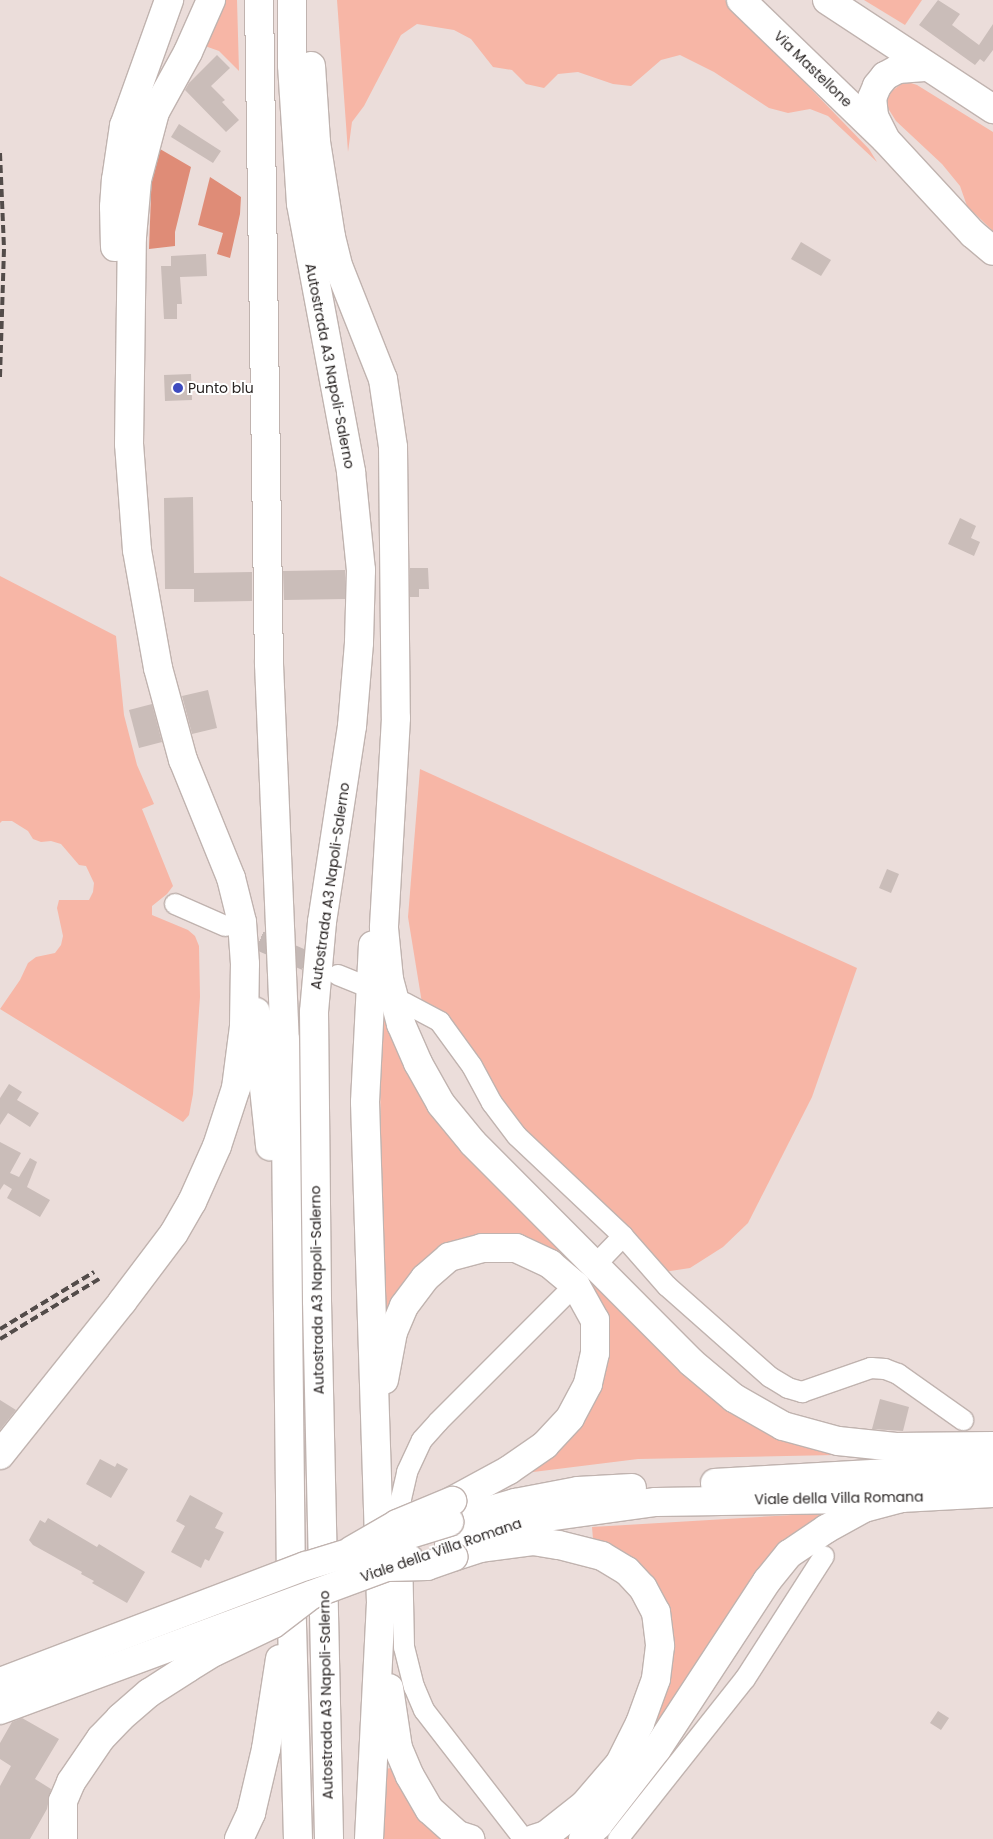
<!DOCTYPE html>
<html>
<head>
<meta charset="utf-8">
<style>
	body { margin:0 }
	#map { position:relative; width:993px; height:1839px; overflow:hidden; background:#ebddda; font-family:Poppins,sans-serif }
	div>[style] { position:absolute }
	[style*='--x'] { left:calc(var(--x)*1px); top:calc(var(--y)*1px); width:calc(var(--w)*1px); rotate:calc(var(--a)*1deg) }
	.green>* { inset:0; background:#f7b6a6 }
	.forest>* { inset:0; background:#df8c77 }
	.building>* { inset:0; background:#cabdb9 }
	.street-tunnel>* { height:20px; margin-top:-10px; transform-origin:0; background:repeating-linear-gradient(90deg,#c4b8b5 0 20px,transparent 0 30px) }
	.roads { filter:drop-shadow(1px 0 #c0b3af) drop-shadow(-1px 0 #c0b3af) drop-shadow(0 1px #c0b3af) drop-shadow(0 -1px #c0b3af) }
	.street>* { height:20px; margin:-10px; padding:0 10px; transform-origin:10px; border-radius:10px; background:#fff }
	.secondary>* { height:28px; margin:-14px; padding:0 14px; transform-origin:14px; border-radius:14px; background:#fff }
	.highway>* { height:28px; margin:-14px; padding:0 14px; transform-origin:14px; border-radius:14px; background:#fff }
	.rail>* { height:4px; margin-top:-2px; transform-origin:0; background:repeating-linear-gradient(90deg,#534c4a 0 8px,transparent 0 12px) }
	.bridges { filter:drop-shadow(1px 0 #c0b3af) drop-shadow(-1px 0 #c0b3af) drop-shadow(0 1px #c0b3af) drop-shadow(0 -1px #c0b3af) }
	.secondary-bridge>* { height:28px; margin:-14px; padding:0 14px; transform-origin:14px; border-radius:14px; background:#fff }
	.highway-bridge>* { height:28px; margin:-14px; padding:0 14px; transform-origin:14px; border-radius:14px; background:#fff }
	.dots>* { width:14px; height:14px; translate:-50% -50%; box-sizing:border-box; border:2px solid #fff; border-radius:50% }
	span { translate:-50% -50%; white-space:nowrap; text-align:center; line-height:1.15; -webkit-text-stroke:4px #fff; paint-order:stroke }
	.street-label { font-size:14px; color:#292423 }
	.poi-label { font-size:14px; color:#292423 }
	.left { translate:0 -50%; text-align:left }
</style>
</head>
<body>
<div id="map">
	<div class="green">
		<div style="clip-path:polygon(225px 0,237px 0,239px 71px,219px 51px,205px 46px)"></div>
		<div style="clip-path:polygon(337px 0,725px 0,869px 149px,877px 162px,828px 116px,810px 109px,788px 113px,769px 108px,714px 72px,680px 55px,661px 60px,631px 86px,613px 84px,578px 72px,558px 74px,544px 88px,526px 84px,512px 70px,493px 67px,471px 39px,454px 30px,417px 24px,401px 35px,364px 106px,352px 122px,348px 152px)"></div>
		<div style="clip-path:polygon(864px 0,922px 0,905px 25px)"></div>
		<div style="clip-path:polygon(905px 81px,917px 85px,993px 132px,993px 231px,967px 206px,960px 186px,942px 164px,896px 121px,886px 105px,888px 94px)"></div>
		<div style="clip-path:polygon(0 576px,116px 636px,124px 715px,137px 765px,154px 804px,142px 809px,173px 886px,167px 894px,152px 906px,152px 915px,188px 930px,195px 936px,199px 946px,200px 997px,193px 1094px,189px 1115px,183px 1122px,0 1009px,20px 980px,28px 963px,36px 957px,55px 953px,61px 945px,63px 936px,57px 908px,59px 900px,89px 900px,93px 892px,94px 883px,86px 866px,79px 865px,61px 844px,51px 841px,41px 842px,33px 839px,28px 831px,12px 821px,2px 821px,0 823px)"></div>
		<div style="clip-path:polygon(420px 769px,857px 968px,812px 1097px,748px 1223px,723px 1247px,690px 1268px,664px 1272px,515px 1127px,422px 1003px,408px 917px)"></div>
		<div style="clip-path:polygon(387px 1004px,410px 1063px,691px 1371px,837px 1449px,835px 1455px,638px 1459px,517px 1474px,591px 1400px,587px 1286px,573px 1265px,550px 1249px,494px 1237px,386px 1321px,383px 1274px,379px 1010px)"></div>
		<div style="clip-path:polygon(827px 1513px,573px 1839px,551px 1839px,660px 1691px,636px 1562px,616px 1547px,593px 1539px,592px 1527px)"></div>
		<div style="clip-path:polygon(397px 1767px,452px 1839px,379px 1839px,385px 1769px)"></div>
	</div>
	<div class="forest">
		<div style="clip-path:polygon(160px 149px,191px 167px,175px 232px,175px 246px,149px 249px,152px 168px)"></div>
		<div style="clip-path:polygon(210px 177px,241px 197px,240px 214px,230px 258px,217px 254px,223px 233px,198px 225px)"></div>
	</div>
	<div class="building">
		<div style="clip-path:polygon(938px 0,960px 14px,952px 25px,979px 45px,993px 24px,993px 50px,984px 62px,980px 59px,975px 65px,919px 25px)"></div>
		<div style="clip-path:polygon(217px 55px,230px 68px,211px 86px,225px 100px,222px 102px,239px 120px,226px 132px,185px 90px,189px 83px)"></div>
		<div style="clip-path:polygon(179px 124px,221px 151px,213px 163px,171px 137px)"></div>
		<div style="clip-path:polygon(801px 242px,831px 260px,821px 276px,791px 259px)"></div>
		<div style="clip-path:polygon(206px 254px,207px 276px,180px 277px,182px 304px,177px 304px,177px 319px,164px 319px,161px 266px,171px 266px,171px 256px)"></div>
		<div style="clip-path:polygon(191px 374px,192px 400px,165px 401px,164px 375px)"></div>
		<div style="clip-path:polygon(193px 497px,194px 573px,252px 572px,252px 601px,194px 602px,194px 589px,165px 589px,164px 498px)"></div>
		<div style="clip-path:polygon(960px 518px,976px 526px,971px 538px,980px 542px,974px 556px,948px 544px)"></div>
		<div style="clip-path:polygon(410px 568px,428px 568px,429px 589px,419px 589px,419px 597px,410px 597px)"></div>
		<div style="clip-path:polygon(345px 570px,345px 599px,284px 600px,283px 571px)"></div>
		<div style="clip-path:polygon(208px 690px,217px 728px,192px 734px,182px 696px)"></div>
		<div style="clip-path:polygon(152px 704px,162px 742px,139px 748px,129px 710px)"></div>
		<div style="clip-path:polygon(887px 869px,899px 874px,891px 893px,879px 888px)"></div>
		<div style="clip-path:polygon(9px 1084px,22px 1092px,17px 1100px,39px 1113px,30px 1127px,8px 1113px,0 1125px,0 1098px)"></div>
		<div style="clip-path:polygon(0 1142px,21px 1153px,10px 1173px,19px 1177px,30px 1158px,37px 1162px,27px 1187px,50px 1200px,40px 1217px,7px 1198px,12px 1189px,4px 1184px,0 1190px)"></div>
		<div style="clip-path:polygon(880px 1399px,909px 1407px,903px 1431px,872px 1429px)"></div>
		<div style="clip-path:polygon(0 1400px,16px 1410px,0 1430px)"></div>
		<div style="clip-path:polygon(100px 1459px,115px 1467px,117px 1463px,128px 1469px,111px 1498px,86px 1484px)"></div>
		<div style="clip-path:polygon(190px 1495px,223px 1513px,215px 1528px,224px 1532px,209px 1561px,205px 1559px,201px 1568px,171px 1552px,185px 1526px,176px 1521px)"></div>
		<div style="clip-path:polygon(48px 1518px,97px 1547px,99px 1544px,145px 1572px,127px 1603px,92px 1583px,94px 1581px,81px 1574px,82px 1572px,33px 1545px,29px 1540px,40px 1520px,45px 1523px)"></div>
		<div style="clip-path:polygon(938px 1711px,949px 1718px,941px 1730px,930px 1723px)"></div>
		<div style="clip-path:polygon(22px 1718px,59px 1739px,35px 1779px,51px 1789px,47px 1809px,30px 1839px,0 1839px,0 1786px,11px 1766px,0 1759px,0 1743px,12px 1722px)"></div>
	</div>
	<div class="street-tunnel">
		<div style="--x:232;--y:929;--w:107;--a:23.2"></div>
	</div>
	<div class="roads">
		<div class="street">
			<div style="--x:175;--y:904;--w:55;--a:23.7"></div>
			<div style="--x:338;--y:975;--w:24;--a:22"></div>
			<div style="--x:405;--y:1003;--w:40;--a:28"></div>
			<div style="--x:440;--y:1022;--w:54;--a:54"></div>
			<div style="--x:472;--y:1066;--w:42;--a:61.6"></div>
			<div style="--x:492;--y:1103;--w:41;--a:52.9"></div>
			<div style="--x:517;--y:1136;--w:146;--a:43.3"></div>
			<div style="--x:623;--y:1236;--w:67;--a:48.7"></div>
			<div style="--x:667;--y:1286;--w:137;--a:41.5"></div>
			<div style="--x:770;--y:1377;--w:21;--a:31"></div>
			<div style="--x:788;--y:1388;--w:15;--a:16"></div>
			<div style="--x:802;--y:1392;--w:73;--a:-19.2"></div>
			<div style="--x:871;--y:1368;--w:14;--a:4"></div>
			<div style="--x:885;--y:1369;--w:14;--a:21"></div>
			<div style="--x:898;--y:1374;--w:80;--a:35.3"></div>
			<div style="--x:603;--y:1257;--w:29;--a:-46"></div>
			<div style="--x:519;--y:1833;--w:155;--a:-127.7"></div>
			<div style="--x:424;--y:1710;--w:25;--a:-113"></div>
			<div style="--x:414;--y:1687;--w:41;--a:-104"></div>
			<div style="--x:404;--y:1647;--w:148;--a:-91.2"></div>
			<div style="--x:401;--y:1499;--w:28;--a:-77"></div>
			<div style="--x:407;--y:1472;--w:35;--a:-65"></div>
			<div style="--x:422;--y:1440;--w:24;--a:-48"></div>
			<div style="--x:438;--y:1422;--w:184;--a:-45"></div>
			<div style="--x:618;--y:1839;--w:204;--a:-51.6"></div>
			<div style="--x:745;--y:1679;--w:146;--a:-57.3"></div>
		</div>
		<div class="secondary">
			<div style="--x:741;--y:0;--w:200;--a:44"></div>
			<div style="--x:885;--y:139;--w:129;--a:47.2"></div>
			<div style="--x:973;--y:234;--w:26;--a:40"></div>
			<div style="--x:827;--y:0;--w:199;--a:33.3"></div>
			<div style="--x:884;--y:136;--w:22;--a:-117"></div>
			<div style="--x:874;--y:116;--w:18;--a:-96"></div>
			<div style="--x:872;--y:98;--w:13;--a:-67"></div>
			<div style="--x:877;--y:86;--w:13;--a:-51"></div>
			<div style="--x:885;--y:76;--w:15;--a:-28"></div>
			<div style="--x:898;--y:69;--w:30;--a:-4"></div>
			<div style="--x:715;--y:1483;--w:278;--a:-3.3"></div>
			<div style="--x:449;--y:1522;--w:69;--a:-16.1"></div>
			<div style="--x:515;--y:1503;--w:64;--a:-10.8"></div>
			<div style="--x:578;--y:1491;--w:54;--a:-3.2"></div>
			<div style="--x:449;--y:1545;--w:65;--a:-17.9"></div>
			<div style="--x:511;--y:1525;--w:30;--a:-14"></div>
			<div style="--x:540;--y:1518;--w:117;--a:-7.9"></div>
			<div style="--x:656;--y:1502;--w:245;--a:-0.9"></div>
			<div style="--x:901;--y:1498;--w:92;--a:-3.1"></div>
		</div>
		<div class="highway">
			<div style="--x:259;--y:0;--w:664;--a:89.14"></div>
			<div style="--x:269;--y:664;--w:375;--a:87.6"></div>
			<div style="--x:285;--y:1039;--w:550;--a:89.37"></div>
			<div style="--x:291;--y:1589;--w:250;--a:88.4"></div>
			<div style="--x:292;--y:0;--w:65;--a:90"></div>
			<div style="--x:292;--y:65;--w:139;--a:86.3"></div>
			<div style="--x:301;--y:204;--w:273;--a:79.4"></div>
			<div style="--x:351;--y:472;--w:99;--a:84.2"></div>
			<div style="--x:361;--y:570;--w:73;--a:91.6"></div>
			<div style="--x:359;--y:643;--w:83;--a:94.8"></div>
			<div style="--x:352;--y:726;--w:198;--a:98.7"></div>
			<div style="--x:322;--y:922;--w:90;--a:95.1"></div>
			<div style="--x:314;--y:1012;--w:289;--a:89.4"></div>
			<div style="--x:317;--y:1301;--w:538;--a:88.72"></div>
			<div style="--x:311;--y:66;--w:76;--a:86.2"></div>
			<div style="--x:316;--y:142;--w:96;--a:81"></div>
			<div style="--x:331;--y:237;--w:32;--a:76"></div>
			<div style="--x:339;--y:268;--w:119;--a:68.4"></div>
			<div style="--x:383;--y:379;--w:69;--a:81.6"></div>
			<div style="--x:393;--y:447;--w:271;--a:89.4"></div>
			<div style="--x:396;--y:718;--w:210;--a:93.3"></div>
			<div style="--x:384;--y:928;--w:51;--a:84.4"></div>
			<div style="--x:389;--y:979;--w:47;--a:75.1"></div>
			<div style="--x:401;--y:1024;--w:43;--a:66.4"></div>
			<div style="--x:418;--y:1063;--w:47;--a:60.7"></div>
			<div style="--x:441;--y:1104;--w:50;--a:50.6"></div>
			<div style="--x:473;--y:1143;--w:309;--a:45.1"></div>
			<div style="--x:691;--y:1362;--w:56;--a:39.9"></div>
			<div style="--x:734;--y:1398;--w:56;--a:29.7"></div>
			<div style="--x:783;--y:1426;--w:57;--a:15.3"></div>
			<div style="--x:838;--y:1441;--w:58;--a:5.9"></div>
			<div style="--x:896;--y:1447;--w:97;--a:-0.6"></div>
			<div style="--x:115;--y:247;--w:40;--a:-91.4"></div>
			<div style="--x:114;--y:207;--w:27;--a:-86"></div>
			<div style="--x:116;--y:180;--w:55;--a:-81.6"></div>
			<div style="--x:124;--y:126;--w:134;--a:-70.3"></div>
			<div style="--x:256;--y:1012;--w:135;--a:84"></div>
			<div style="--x:384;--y:1380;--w:49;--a:-79.4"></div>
			<div style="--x:393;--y:1332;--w:28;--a:-67"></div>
			<div style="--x:404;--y:1306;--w:35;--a:-53"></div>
			<div style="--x:425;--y:1278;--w:32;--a:-41"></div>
			<div style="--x:449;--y:1257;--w:34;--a:-15"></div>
			<div style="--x:482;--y:1248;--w:34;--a:0"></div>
			<div style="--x:516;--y:1248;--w:38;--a:25"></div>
			<div style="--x:550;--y:1264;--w:34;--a:40"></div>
			<div style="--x:576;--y:1286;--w:39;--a:61"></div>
			<div style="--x:595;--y:1320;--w:33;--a:90"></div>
			<div style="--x:595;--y:1353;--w:32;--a:103"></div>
			<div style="--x:588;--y:1384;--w:38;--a:118"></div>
			<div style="--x:570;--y:1418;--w:37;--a:133"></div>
			<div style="--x:545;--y:1445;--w:44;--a:145.2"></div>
			<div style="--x:509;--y:1470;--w:65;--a:151.5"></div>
			<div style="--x:0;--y:1455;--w:196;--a:-51.4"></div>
			<div style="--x:122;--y:1302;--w:86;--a:-53"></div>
			<div style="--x:174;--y:1233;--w:36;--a:-60"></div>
			<div style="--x:192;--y:1202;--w:61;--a:-65.9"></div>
			<div style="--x:217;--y:1146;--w:61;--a:-71.9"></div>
			<div style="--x:236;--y:1088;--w:63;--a:-82.6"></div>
			<div style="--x:244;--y:1026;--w:62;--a:-89.1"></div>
			<div style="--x:245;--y:964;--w:42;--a:-94.1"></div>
			<div style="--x:242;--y:922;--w:45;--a:-104"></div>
			<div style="--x:231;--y:878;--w:127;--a:-112.1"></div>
			<div style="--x:183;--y:760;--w:95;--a:-105.2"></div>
			<div style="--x:158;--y:668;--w:120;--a:-100.1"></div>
			<div style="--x:137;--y:550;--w:106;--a:-94.3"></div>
			<div style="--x:129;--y:444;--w:207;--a:-89.2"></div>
			<div style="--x:132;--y:237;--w:57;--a:-85"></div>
			<div style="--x:137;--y:180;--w:70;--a:-75.2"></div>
			<div style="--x:155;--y:112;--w:68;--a:-61.2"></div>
			<div style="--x:188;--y:52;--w:57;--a:-66.1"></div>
			<div style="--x:453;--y:1557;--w:29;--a:-18"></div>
			<div style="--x:481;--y:1548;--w:52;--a:-7.7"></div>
			<div style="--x:533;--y:1541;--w:26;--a:9"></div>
			<div style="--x:559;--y:1545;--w:44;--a:14.3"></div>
			<div style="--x:602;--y:1556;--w:29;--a:31"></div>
			<div style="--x:627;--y:1571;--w:23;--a:47"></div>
			<div style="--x:643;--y:1588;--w:27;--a:62"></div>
			<div style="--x:656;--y:1612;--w:34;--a:83"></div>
			<div style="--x:660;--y:1646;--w:33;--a:97"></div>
			<div style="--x:656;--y:1679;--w:47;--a:110"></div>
			<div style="--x:640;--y:1723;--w:45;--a:116.6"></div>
			<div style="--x:620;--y:1763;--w:55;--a:130.6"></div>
			<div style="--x:584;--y:1805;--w:48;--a:141.7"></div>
			<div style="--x:546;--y:1835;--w:13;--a:162"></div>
			<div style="--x:389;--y:1688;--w:61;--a:81.5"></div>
			<div style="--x:398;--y:1748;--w:30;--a:67"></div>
			<div style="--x:410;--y:1776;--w:39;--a:60"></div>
			<div style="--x:430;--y:1810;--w:38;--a:42"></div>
			<div style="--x:458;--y:1835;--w:13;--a:18"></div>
			<div style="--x:239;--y:1839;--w:29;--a:-65"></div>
			<div style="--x:251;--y:1813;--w:66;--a:-76.8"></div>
			<div style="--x:266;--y:1749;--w:91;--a:-81.2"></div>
			<div style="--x:369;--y:1839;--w:236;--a:-87.1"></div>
			<div style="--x:381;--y:1603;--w:501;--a:-91.83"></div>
			<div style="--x:365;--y:1102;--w:157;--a:-87.1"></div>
			<div style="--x:583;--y:1839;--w:21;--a:-43"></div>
			<div style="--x:598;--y:1825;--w:96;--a:-52.2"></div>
			<div style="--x:657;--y:1749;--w:201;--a:-56.8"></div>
			<div style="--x:767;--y:1581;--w:35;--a:-51"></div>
			<div style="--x:789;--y:1554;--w:45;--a:-34"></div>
			<div style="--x:826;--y:1529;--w:43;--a:-28.9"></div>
			<div style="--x:864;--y:1508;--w:38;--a:-15"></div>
		</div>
	</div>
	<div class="rail">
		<div style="--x:0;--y:153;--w:96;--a:87.6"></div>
		<div style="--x:4;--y:249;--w:129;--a:91.8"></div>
		<div style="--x:0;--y:1329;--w:110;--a:-31.2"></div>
		<div style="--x:0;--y:1339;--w:116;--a:-31.2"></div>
	</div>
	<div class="bridges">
		<div class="secondary-bridge">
			<div style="--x:0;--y:1682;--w:327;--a:-20.8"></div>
			<div style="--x:306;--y:1566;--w:150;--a:-17.1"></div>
			<div style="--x:0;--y:1710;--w:436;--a:-20.3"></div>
		</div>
		<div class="highway-bridge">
			<div style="--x:352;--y:1550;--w:52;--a:-30"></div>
			<div style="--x:397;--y:1524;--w:60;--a:-22.7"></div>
			<div style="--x:387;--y:1567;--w:40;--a:-1.4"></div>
			<div style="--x:427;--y:1566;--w:28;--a:-19"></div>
			<div style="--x:63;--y:1839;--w:38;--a:-90"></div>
			<div style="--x:63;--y:1801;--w:21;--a:-67"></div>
			<div style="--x:71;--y:1782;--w:53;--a:-55.7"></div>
			<div style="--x:101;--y:1738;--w:28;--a:-46"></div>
			<div style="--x:120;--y:1718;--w:38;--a:-41"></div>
			<div style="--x:149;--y:1693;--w:46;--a:-32.7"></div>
			<div style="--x:188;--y:1668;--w:31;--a:-32"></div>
			<div style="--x:214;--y:1652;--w:65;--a:-25.4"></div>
			<div style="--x:273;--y:1624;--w:48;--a:-37.3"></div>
		</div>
	</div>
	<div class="dots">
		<div style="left:178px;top:388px;background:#3e4bbf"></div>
	</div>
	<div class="street-label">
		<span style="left:813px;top:69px;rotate:44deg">Via Mastellone</span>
		<span style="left:330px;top:366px;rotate:79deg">Autostrada A3 Napoli-Salerno</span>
		<span style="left:330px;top:886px;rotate:-82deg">Autostrada A3 Napoli-Salerno</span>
		<span style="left:317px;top:1290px;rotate:-91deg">Autostrada A3 Napoli-Salerno</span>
		<span style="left:839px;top:1498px;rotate:-1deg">Viale della Villa Romana</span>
		<span style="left:441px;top:1550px;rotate:-19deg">Viale della Villa Romana</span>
		<span style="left:326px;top:1695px;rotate:-91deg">Autostrada A3 Napoli-Salerno</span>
	</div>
	<div class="poi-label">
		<span class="left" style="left:188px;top:388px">Punto blu</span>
	</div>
</div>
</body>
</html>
